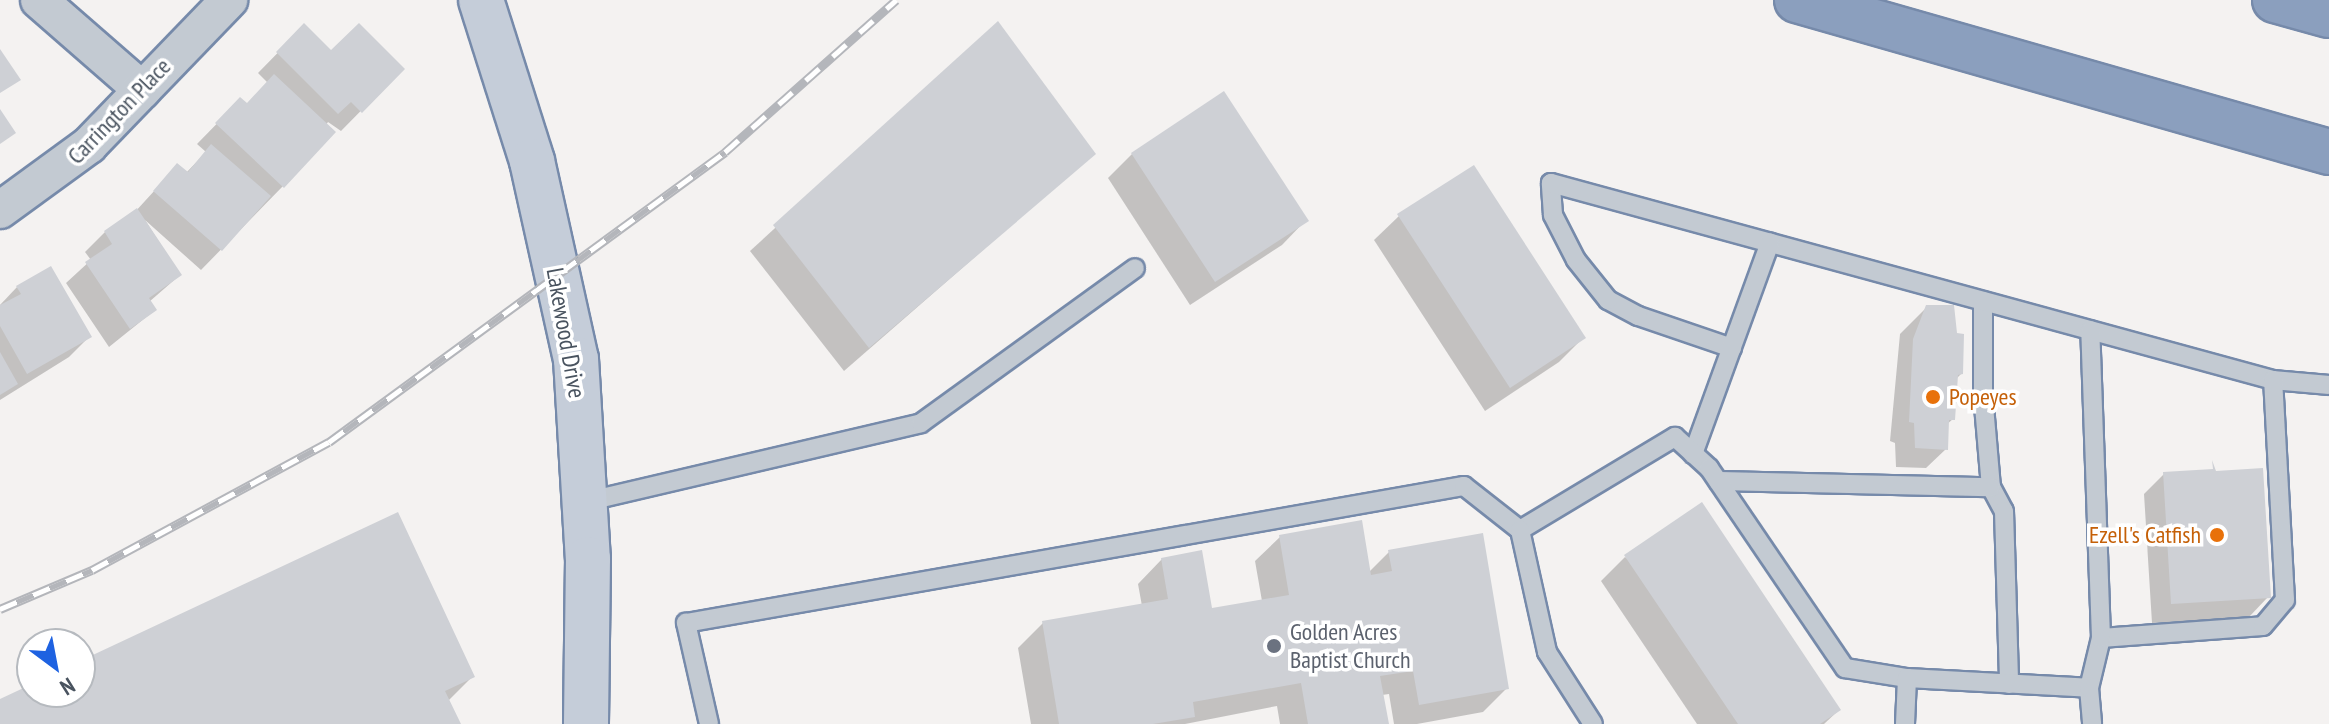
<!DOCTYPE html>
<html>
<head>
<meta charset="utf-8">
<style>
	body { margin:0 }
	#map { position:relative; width:2329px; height:724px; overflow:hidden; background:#f4f2f1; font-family:"PT Sans Narrow",sans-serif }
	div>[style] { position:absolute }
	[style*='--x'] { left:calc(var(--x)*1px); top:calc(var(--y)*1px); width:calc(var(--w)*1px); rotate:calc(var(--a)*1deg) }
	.shadow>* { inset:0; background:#0003 }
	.building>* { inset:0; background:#ced0d5 }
	.roads { filter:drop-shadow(2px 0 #768aaa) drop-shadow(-2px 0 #768aaa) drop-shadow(0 2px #768aaa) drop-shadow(0 -2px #768aaa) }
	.lane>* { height:18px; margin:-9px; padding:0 9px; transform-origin:9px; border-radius:9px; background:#c3cad2 }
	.street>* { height:36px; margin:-18px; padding:0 18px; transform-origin:18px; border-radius:18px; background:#c3cad2 }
	.secondary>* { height:44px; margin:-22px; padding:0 22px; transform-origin:22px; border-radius:22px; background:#c5cdd9 }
	.highway>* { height:44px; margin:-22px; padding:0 22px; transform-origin:22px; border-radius:22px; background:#8b9fbe }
	.rail>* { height:9px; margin-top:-4.5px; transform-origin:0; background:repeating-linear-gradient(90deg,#fff 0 18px,#b4b6bb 0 36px); box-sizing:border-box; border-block:2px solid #b4b6bb }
	.dots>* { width:22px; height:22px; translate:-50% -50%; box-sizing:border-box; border:4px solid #fff; border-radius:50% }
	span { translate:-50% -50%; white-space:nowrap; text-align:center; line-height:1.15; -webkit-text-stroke:7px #fff; paint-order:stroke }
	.street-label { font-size:24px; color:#49535f }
	.food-label { font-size:24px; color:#c56008 }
	.left { translate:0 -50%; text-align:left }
	.right { translate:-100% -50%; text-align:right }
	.worship-label { font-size:24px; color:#5b616d }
	.north { position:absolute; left:16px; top:628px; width:80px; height:80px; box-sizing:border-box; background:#fff; border:2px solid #b6babf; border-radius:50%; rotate:148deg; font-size:22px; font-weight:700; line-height:32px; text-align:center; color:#49535f }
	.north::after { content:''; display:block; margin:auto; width:28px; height:36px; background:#1e62e1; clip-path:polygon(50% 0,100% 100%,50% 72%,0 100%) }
</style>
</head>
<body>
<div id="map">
	<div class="shadow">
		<div style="clip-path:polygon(997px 24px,1093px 154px,844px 371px,750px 251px)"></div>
		<div style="clip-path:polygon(304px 26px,331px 53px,402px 69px,341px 131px,328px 122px,283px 186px,201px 270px,145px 220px,180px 275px,149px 302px,155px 310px,109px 347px,66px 283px,91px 260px,85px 252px,105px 232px,134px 213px,177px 166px,186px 173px,206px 152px,197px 144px,240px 100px,246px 106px,268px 83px,258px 73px)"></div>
		<div style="clip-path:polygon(1132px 154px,1306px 220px,1282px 245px,1190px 305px,1108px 178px)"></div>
		<div style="clip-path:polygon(1399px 216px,1583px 338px,1559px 362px,1485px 411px,1374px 240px)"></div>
		<div style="clip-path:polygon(17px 287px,89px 337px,69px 357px,0 400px,0 305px)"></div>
		<div style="clip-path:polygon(1927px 307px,1961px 374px,1956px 379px,1953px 419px,1946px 425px,1946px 449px,1926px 468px,1896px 467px,1895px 443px,1890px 441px,1900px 334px)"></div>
		<div style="clip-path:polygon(2164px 474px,2268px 597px,2249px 617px,2152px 623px,2144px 494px)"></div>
		<div style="clip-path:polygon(1280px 537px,1369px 572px,1389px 552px,1507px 688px,1483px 712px,1417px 724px,1394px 724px,1389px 694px,1382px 695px,1387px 724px,1280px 724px,1277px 706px,1185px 724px,1031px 724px,1018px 648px,1043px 623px,1142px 606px,1138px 584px,1162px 559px,1210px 610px,1262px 601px,1255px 561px)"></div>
		<div style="clip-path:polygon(1625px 557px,1839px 710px,1824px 724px,1697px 724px,1601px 581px)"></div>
		<div style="clip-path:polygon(80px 664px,473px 676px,448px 701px,459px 724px,0 724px,0 701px,32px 686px,32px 692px,80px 692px)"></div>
	</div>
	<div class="building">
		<div style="clip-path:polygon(998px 21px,1096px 154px,869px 348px,773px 225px)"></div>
		<div style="clip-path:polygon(304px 23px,331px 50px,359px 23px,405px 69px,362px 113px,351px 102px,338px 114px,276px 52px)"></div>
		<div style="clip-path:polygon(0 49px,21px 80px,0 93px)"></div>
		<div style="clip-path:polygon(274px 74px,336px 132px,284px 188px,215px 123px,240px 97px,247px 103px)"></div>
		<div style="clip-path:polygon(1224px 91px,1309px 221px,1215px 282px,1131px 153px)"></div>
		<div style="clip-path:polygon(0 109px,16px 133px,0 144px)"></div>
		<div style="clip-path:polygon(211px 144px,271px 196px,222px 251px,153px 191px,177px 163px,188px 172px)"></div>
		<div style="clip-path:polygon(1474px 165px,1586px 338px,1510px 388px,1397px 214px)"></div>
		<div style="clip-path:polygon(137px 208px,182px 275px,149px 298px,157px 310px,130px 329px,85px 262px,112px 244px,104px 231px)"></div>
		<div style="clip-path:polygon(51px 266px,92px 337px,27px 374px,0 326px,0 305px,21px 294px,16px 286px)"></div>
		<div style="clip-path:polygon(1926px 305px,1954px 305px,1957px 333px,1964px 334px,1963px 374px,1958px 375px,1955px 420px,1949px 420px,1948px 450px,1915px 448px,1914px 423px,1909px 422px,1913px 339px)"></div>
		<div style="clip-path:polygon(0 352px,18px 384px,0 395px)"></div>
		<div style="clip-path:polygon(2212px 460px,2216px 471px,2263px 468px,2271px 598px,2171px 604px,2163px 472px,2213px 469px)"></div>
		<div style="clip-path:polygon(1702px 502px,1841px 710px,1820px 724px,1738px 724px,1624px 555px)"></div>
		<div style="clip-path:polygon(398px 512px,475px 677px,445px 691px,461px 724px,0 724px,0 699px,32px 684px,32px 692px,80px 692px,80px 661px)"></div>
		<div style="clip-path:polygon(1362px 520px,1371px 575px,1392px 571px,1388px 550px,1483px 533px,1509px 689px,1419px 705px,1413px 671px,1380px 676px,1389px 724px,1308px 724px,1301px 683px,1193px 702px,1195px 717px,1153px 724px,1059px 724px,1042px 621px,1168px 599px,1161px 558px,1202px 550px,1212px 608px,1289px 595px,1279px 535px)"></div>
	</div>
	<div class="roads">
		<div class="lane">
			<div style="--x:1983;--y:301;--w:93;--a:90"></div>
			<div style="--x:1983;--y:394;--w:93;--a:85.1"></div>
			<div style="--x:1991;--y:487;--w:27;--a:62"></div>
			<div style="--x:2004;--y:511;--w:173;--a:88.3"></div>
			<div style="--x:1732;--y:348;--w:99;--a:-161.2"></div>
			<div style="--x:1638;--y:316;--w:34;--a:-152"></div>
			<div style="--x:1608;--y:300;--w:51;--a:-128.7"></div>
			<div style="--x:1576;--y:260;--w:51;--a:-117.1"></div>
			<div style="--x:1553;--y:215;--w:32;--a:-94"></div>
			<div style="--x:1551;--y:183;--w:748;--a:15.26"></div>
			<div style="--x:2273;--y:380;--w:56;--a:5.1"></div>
			<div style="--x:1693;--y:454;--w:225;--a:-70"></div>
			<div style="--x:1718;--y:481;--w:273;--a:1.3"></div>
			<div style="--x:585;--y:502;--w:345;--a:-13.2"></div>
			<div style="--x:921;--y:423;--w:264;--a:-35.9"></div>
			<div style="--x:1520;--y:530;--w:181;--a:-31"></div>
			<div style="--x:1675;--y:437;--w:46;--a:42.4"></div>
			<div style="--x:1709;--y:468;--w:242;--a:55.8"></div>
			<div style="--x:1845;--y:668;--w:63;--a:9.2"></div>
			<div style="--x:1907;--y:678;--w:182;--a:3.1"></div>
			<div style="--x:2089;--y:688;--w:36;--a:85"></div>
			<div style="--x:2101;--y:638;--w:162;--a:-4.2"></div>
			<div style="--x:2263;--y:626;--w:34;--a:-50"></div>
			<div style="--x:2285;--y:600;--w:220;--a:-93.1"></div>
			<div style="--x:2089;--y:688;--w:51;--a:-76.5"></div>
			<div style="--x:2101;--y:638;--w:308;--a:-92"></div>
			<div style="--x:709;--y:724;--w:104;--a:-102.8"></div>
			<div style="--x:686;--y:623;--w:790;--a:-9.99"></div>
			<div style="--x:1464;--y:486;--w:71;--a:38.2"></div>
			<div style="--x:1520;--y:530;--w:125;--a:77.5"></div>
			<div style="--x:1547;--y:652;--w:85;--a:57.4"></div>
			<div style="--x:1905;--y:724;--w:46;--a:-87.5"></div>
		</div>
		<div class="street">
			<div style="--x:39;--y:0;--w:137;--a:41.1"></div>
			<div style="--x:0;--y:210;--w:110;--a:-36.1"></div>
			<div style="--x:89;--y:145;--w:202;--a:-46"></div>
		</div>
		<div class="secondary">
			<div style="--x:481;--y:0;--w:169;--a:72.4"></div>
			<div style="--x:532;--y:161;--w:203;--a:77.5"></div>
			<div style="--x:576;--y:359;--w:200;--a:86.6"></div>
			<div style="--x:588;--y:559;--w:165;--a:90.7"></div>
		</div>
		<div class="highway">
			<div style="--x:1797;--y:0;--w:553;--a:15.95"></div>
			<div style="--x:2275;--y:0;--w:56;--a:15.5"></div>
		</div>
	</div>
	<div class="rail">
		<div style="--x:0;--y:609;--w:100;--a:-23"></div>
		<div style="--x:92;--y:570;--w:269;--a:-28.4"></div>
		<div style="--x:329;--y:442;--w:491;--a:-36.2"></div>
		<div style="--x:725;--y:152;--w:229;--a:-41.6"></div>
	</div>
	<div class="dots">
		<div style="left:1933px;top:397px;background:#e8710a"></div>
		<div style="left:2217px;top:535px;background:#e8710a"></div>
		<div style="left:1274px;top:646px;background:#6b7280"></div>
	</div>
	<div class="street-label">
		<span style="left:119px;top:111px;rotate:-46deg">Carrington Place</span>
		<span style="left:566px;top:333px;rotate:80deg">Lakewood Drive</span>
	</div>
	<div class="food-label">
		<span class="left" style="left:1949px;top:397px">Popeyes</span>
		<span class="right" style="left:2201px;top:535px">Ezell's Catfish</span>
	</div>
	<div class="worship-label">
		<span class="left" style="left:1290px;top:646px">Golden Acres<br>Baptist Church</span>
	</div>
	<div class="north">N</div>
</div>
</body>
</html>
